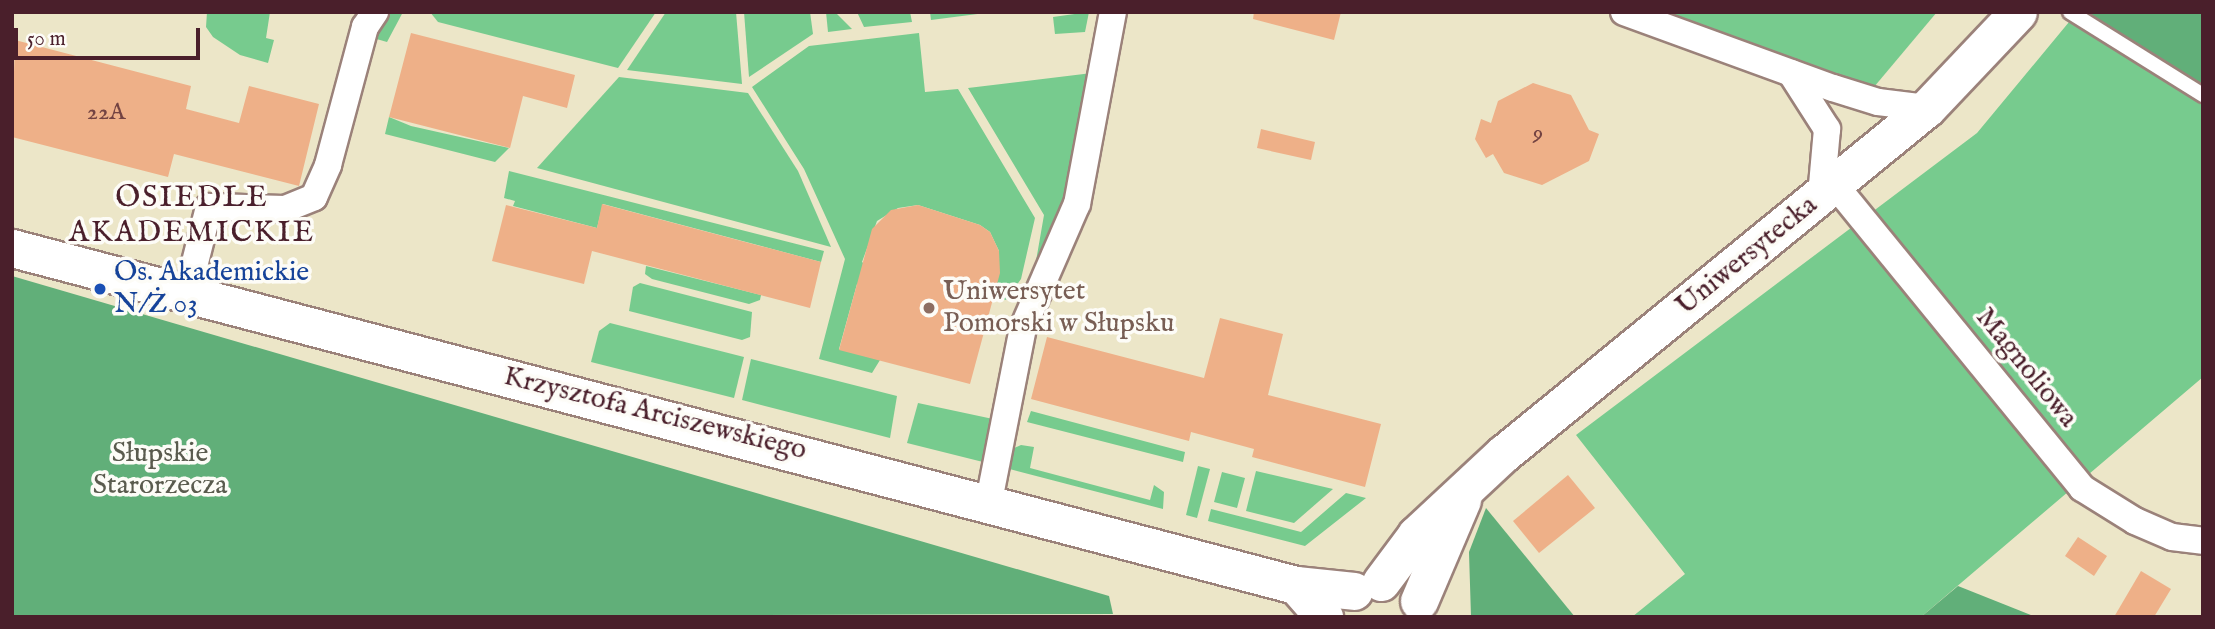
<!DOCTYPE html>
<html>
<head>
<meta charset="utf-8">
<style>
	body { margin:0 }
	#map { position:relative; width:2215px; height:629px; overflow:hidden; background:#ece6c8; font-family:"IM FELL English",serif }
	div>[style] { position:absolute }
	[style*='--x'] { left:calc(var(--x)*1px); top:calc(var(--y)*1px); width:calc(var(--w)*1px); rotate:calc(var(--a)*1deg) }
	.green>* { inset:0; background:#77cb8e }
	.forest>* { inset:0; background:#61af79 }
	.building>* { inset:0; background:#eeb088 }
	.roads { filter:drop-shadow(2px 0 #9b827a) drop-shadow(-2px 0 #9b827a) drop-shadow(0 2px #9b827a) drop-shadow(0 -2px #9b827a) }
	.lane>* { height:14px; margin:-7px; padding:0 7px; transform-origin:7px; border-radius:7px; background:#fff }
	.street>* { height:26px; margin:-13px; padding:0 13px; transform-origin:13px; border-radius:13px; background:#fff }
	.secondary>* { height:37px; margin:-18.5px; padding:0 18.5px; transform-origin:18.5px; border-radius:18.5px; background:#fff }
	.dots>* { width:19px; height:19px; translate:-50% -50%; box-sizing:border-box; border:4px solid #fdfcf7; border-radius:50% }
	span { translate:-50% -50%; white-space:nowrap; text-align:center; line-height:1.15; -webkit-text-stroke:7px #fdfcf7; paint-order:stroke }
	.number-label { font-size:24px; color:#734342 }
	.number-label span { -webkit-text-stroke-width:0 }
	.street-label { font-size:28px; color:#4a1f2b }
	.transit-label { font-size:28px; color:#164399 }
	.left { translate:0 -50%; text-align:left }
	.education-label { font-size:28px; color:#785e54 }
	.park-label { font-size:28px; color:#5a5b4e }
	.neighbourhood-label { font-size:30px; color:#4a1f2b; letter-spacing:2px }
	.frame { position:absolute; inset:0; border:14px solid #4a1f2b; pointer-events:none }
	.scale { position:absolute; left:14px; top:28px; width:186px; height:32px; box-sizing:border-box; border:4px solid #4a1f2b; border-top:0; padding-left:9px; font-size:21px; line-height:24px; white-space:nowrap; color:#4a1f2b; -webkit-text-stroke:5px #fdfcf7; paint-order:stroke }
</style>
</head>
<body>
<div id="map">
	<div class="green">
		<div style="clip-path:polygon(207px 12px,270px 12px,266px 38px,274px 40px,268px 63px,240px 55px,213px 37px,206px 27px)"></div>
		<div style="clip-path:polygon(385px 12px,403px 12px,387px 42px,373px 38px)"></div>
		<div style="clip-path:polygon(430px 12px,656px 12px,618px 68px,438px 22px)"></div>
		<div style="clip-path:polygon(666px 12px,736px 12px,742px 84px,627px 70px)"></div>
		<div style="clip-path:polygon(744px 12px,810px 12px,813px 34px,749px 77px)"></div>
		<div style="clip-path:polygon(826px 12px,835px 12px,852px 29px,828px 32px)"></div>
		<div style="clip-path:polygon(857px 12px,910px 12px,912px 22px,864px 27px)"></div>
		<div style="clip-path:polygon(930px 12px,993px 12px,931px 20px)"></div>
		<div style="clip-path:polygon(1089px 12px,1085px 32px,1055px 34px,1053px 17px)"></div>
		<div style="clip-path:polygon(1665px 12px,1937px 12px,1874px 87px)"></div>
		<div style="clip-path:polygon(2069px 22px,2203px 105px,2203px 377px,1921px 617px,1632px 617px,1685px 574px,1576px 435px,1977px 133px)"></div>
		<div style="clip-path:polygon(919px 33px,925px 92px,958px 89px,1035px 218px,1021px 279px,1006px 300px,994px 296px,999px 251px,990px 232px,980px 225px,918px 205px,898px 208px,877px 221px,862px 262px,900px 295px,857px 284px,839px 349px,880px 360px,872px 373px,819px 359px,845px 259px,804px 169px,752px 87px,809px 46px)"></div>
		<div style="clip-path:polygon(1092px 73px,1068px 205px,1036px 261px,1044px 215px,968px 88px)"></div>
		<div style="clip-path:polygon(619px 77px,748px 93px,798px 171px,831px 247px,537px 168px)"></div>
		<div style="clip-path:polygon(389px 117px,411px 126px,509px 148px,495px 162px,385px 134px)"></div>
		<div style="clip-path:polygon(509px 171px,824px 251px,821px 262px,603px 204px,597px 228px,513px 206px,515px 201px,504px 198px)"></div>
		<div style="clip-path:polygon(646px 266px,761px 295px,760px 300px,749px 304px,652px 279px,645px 274px)"></div>
		<div style="clip-path:polygon(640px 283px,752px 312px,750px 337px,742px 340px,629px 311px,633px 287px)"></div>
		<div style="clip-path:polygon(610px 323px,744px 357px,734px 398px,591px 362px,599px 331px)"></div>
		<div style="clip-path:polygon(751px 359px,897px 396px,890px 438px,742px 400px)"></div>
		<div style="clip-path:polygon(918px 403px,993px 419px,991px 464px,907px 443px)"></div>
		<div style="clip-path:polygon(1031px 411px,1185px 452px,1183px 462px,1027px 422px)"></div>
		<div style="clip-path:polygon(1021px 445px,1034px 447px,1030px 468px,1150px 500px,1154px 485px,1164px 492px,1163px 509px,1002px 467px,1010px 450px)"></div>
		<div style="clip-path:polygon(1198px 466px,1210px 469px,1197px 518px,1186px 515px)"></div>
		<div style="clip-path:polygon(1256px 471px,1333px 489px,1294px 523px,1246px 511px)"></div>
		<div style="clip-path:polygon(1222px 472px,1245px 478px,1237px 508px,1214px 502px)"></div>
		<div style="clip-path:polygon(1346px 493px,1366px 498px,1305px 546px,1208px 521px,1211px 509px,1301px 532px)"></div>
	</div>
	<div class="forest">
		<div style="clip-path:polygon(2085px 12px,2203px 12px,2203px 88px)"></div>
		<div style="clip-path:polygon(12px 276px,1109px 596px,1113px 614px,12px 617px)"></div>
		<div style="clip-path:polygon(1486px 508px,1575px 617px,1471px 617px,1469px 552px)"></div>
		<div style="clip-path:polygon(1958px 586px,2036px 617px,1921px 617px)"></div>
	</div>
	<div class="building">
		<div style="clip-path:polygon(1254px 12px,1341px 12px,1334px 40px,1253px 19px)"></div>
		<div style="clip-path:polygon(411px 33px,575px 75px,567px 108px,523px 96px,510px 148px,389px 117px)"></div>
		<div style="clip-path:polygon(15px 40px,191px 86px,186px 109px,239px 123px,249px 86px,319px 104px,299px 186px,174px 154px,168px 177px,12px 137px)"></div>
		<div style="clip-path:polygon(1533px 83px,1571px 95px,1589px 130px,1599px 134px,1589px 161px,1542px 185px,1504px 173px,1493px 154px,1486px 158px,1475px 139px,1481px 119px,1491px 123px,1498px 101px)"></div>
		<div style="clip-path:polygon(1261px 129px,1315px 142px,1311px 160px,1257px 148px)"></div>
		<div style="clip-path:polygon(602px 204px,821px 262px,810px 308px,592px 251px,584px 284px,492px 261px,506px 205px,597px 228px)"></div>
		<div style="clip-path:polygon(918px 205px,980px 225px,990px 232px,999px 251px,1000px 273px,970px 384px,839px 350px,872px 229px,891px 210px)"></div>
		<div style="clip-path:polygon(1220px 318px,1283px 334px,1268px 395px,1381px 424px,1365px 487px,1252px 457px,1254px 449px,1191px 432px,1189px 441px,1031px 399px,1047px 337px,1204px 378px)"></div>
		<div style="clip-path:polygon(1568px 475px,1595px 508px,1539px 553px,1513px 521px)"></div>
		<div style="clip-path:polygon(2078px 537px,2107px 556px,2094px 576px,2065px 556px)"></div>
		<div style="clip-path:polygon(2141px 571px,2171px 589px,2154px 617px,2114px 617px)"></div>
	</div>
	<div class="roads">
		<div class="lane">
			<div style="--x:2070;--y:12;--w:157;--a:32"></div>
		</div>
		<div class="street">
			<div style="--x:1624;--y:12;--w:222;--a:20"></div>
			<div style="--x:1833;--y:88;--w:47;--a:17.3"></div>
			<div style="--x:1878;--y:102;--w:49;--a:7"></div>
			<div style="--x:1791;--y:73;--w:67;--a:57.3"></div>
			<div style="--x:1827;--y:129;--w:67;--a:95.1"></div>
			<div style="--x:1835;--y:185;--w:391;--a:50.8"></div>
			<div style="--x:2082;--y:488;--w:62;--a:31.9"></div>
			<div style="--x:2135;--y:521;--w:40;--a:23.4"></div>
			<div style="--x:2172;--y:537;--w:31;--a:7"></div>
			<div style="--x:187;--y:294;--w:90;--a:-75.8"></div>
			<div style="--x:209;--y:207;--w:76;--a:1.5"></div>
			<div style="--x:285;--y:209;--w:31;--a:-22"></div>
			<div style="--x:314;--y:197;--w:35;--a:-66"></div>
			<div style="--x:328;--y:165;--w:143;--a:-75"></div>
			<div style="--x:365;--y:27;--w:18;--a:-56"></div>
			<div style="--x:989;--y:501;--w:176;--a:-78.9"></div>
			<div style="--x:1023;--y:328;--w:135;--a:-66.5"></div>
			<div style="--x:1077;--y:204;--w:195;--a:-79.4"></div>
		</div>
		<div class="secondary">
			<div style="--x:12;--y:248;--w:1327;--a:14.71"></div>
			<div style="--x:1296;--y:585;--w:58;--a:5.9"></div>
			<div style="--x:1381;--y:582;--w:59;--a:-53.3"></div>
			<div style="--x:1416;--y:535;--w:119;--a:-43"></div>
			<div style="--x:1503;--y:454;--w:547;--a:-39.22"></div>
			<div style="--x:1927;--y:108;--w:132;--a:-46.5"></div>
			<div style="--x:1296;--y:585;--w:43;--a:48.8"></div>
			<div style="--x:1419;--y:601;--w:110;--a:-66.9"></div>
		</div>
	</div>
	<div class="dots">
		<div style="left:100px;top:289px;background:#1a4fb4"></div>
		<div style="left:929px;top:308px;background:#8d6e63"></div>
	</div>
	<div class="number-label">
		<span style="left:106px;top:113px">22A</span>
		<span style="left:1538px;top:134px">9</span>
	</div>
	<div class="street-label">
		<span style="left:1747px;top:256px;rotate:-39deg">Uniwersytecka</span>
		<span style="left:2026px;top:368px;rotate:51deg">Magnoliowa</span>
		<span style="left:655px;top:414px;rotate:14deg">Krzysztofa Arciszewskiego</span>
	</div>
	<div class="transit-label">
		<span class="left" style="left:114px;top:289px">Os. Akademickie<br>N/Ż 03</span>
	</div>
	<div class="education-label">
		<span class="left" style="left:943px;top:308px">Uniwersytet<br>Pomorski w Słupsku</span>
	</div>
	<div class="park-label">
		<span style="left:160px;top:470px">Słupskie<br>Starorzecza</span>
	</div>
	<div class="neighbourhood-label">
		<span style="left:192px;top:215px">OSIEDLE<br>AKADEMICKIE</span>
	</div>
	<div class="frame"></div>
	<div class="scale">50 m</div>
</div>
</body>
</html>
